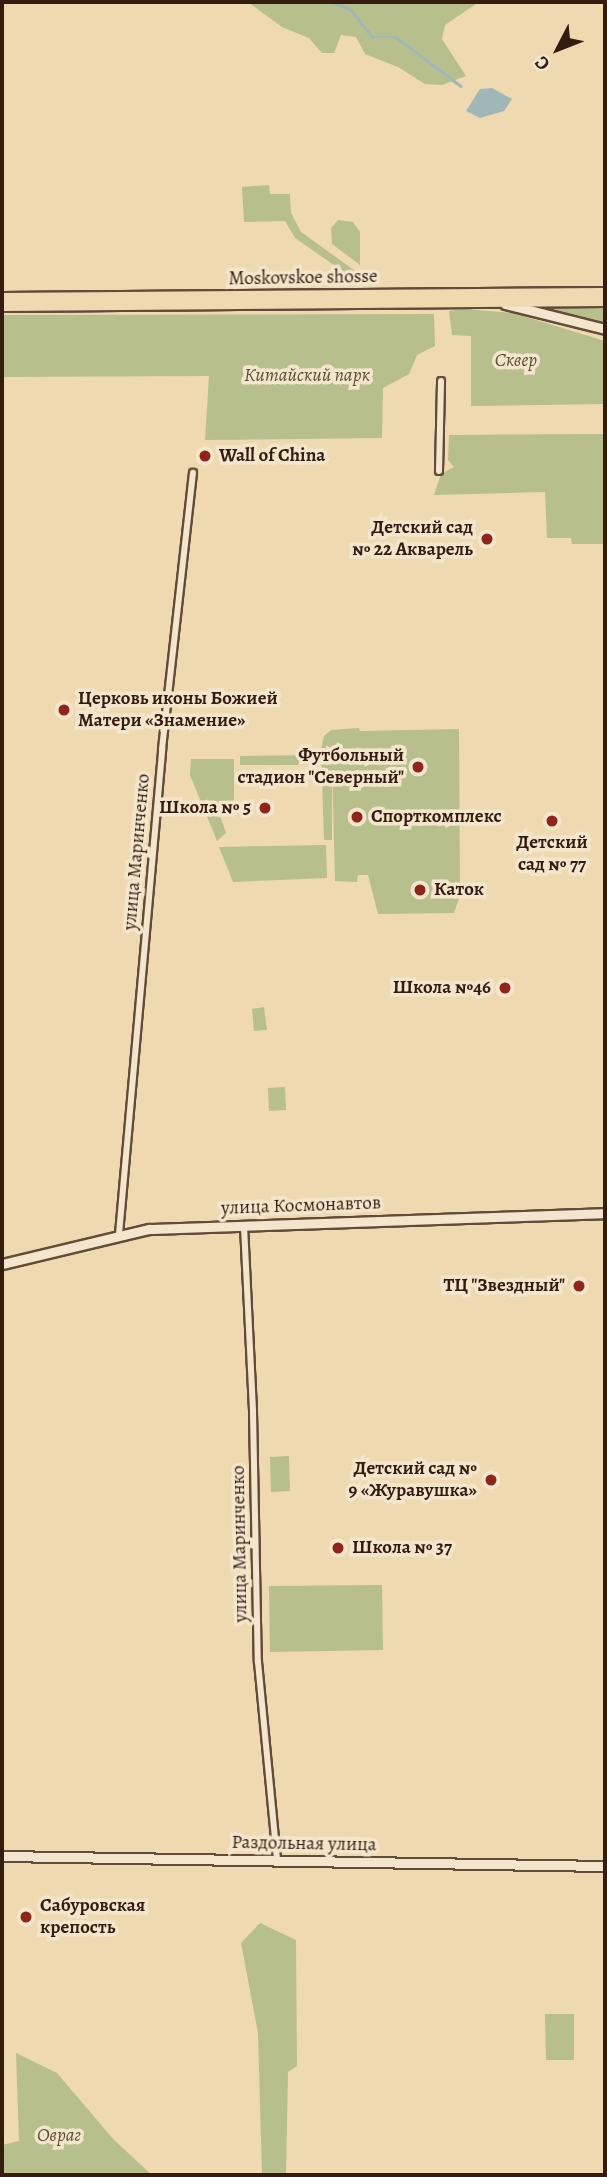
<!DOCTYPE html>
<html>
<head>
<meta charset="utf-8">
<style>
	body { margin:0 }
	#map { position:relative; width:607px; height:2177px; overflow:hidden; background:#eed9b0; font-family:Alegreya,serif }
	div>[style] { position:absolute }
	[style*='--x'] { left:calc(var(--x)*1px); top:calc(var(--y)*1px); width:calc(var(--w)*1px); rotate:calc(var(--a)*1deg) }
	.green>* { inset:0; background:#b7bf8c }
	.water>* { inset:0; background:#9fb7b7 }
	.stream>* { height:2.5px; margin:-1.25px; padding:0 1.25px; transform-origin:1.25px; border-radius:1.25px; background:#9fb7b7 }
	.roads { filter:drop-shadow(2px 0 #624b38) drop-shadow(-2px 0 #624b38) drop-shadow(0 2px #624b38) drop-shadow(0 -2px #624b38) }
	.minor>* { height:6px; margin:-3px; padding:0 3px; transform-origin:3px; border-radius:3px; background:#f4e6cc }
	.secondary>* { height:9px; margin:-4.5px; padding:0 4.5px; transform-origin:4.5px; border-radius:4.5px; background:#f4e6cc }
	.primary>* { height:10px; margin:-5px; padding:0 5px; transform-origin:5px; border-radius:5px; background:#eed9b0 }
	.dots>* { width:19px; height:19px; translate:-50% -50%; box-sizing:border-box; border:4px solid #f4e6cc; border-radius:50% }
	span { translate:-50% -50%; white-space:nowrap; text-align:center; line-height:1.15; -webkit-text-stroke:7px #f4e6cc; paint-order:stroke }
	.street-label { font-size:19px; color:#341c10 }
	.park-label { font-size:19px; color:#5b4d35; font-style:italic }
	.poi-label { font-size:19px; color:#341c10; font-weight:700 }
	.left { translate:0 -50%; text-align:left }
	.right { translate:-100% -50%; text-align:right }
	.frame { position:absolute; inset:0; border:4px solid #341c10; pointer-events:none }
	.north { position:absolute; left:523px; top:14px; width:70px; height:70px; -webkit-text-stroke:5px #f4e6cc; paint-order:stroke; rotate:228deg; font-size:19px; font-weight:700; line-height:28px; text-align:center; color:#341c10 }
	.north::after { content:''; display:block; margin:auto; width:24px; height:32px; background:#341c10; clip-path:polygon(50% 0,100% 100%,50% 72%,0 100%) }
</style>
</head>
<body>
<div id="map">
	<div class="green">
		<div style="clip-path:polygon(248px 2px,479px 2px,445px 25px,442px 39px,466px 76px,442px 85px,425px 84px,398px 67px,365px 54px,356px 37px,341px 35px,334px 53px,322px 53px,309px 38px,282px 27px)"></div>
		<div style="clip-path:polygon(269px 185px,270px 194px,290px 194px,291px 213px,301px 232px,358px 273px,344px 272px,295px 238px,285px 221px,244px 222px,242px 187px)"></div>
		<div style="clip-path:polygon(338px 220px,353px 222px,360px 232px,360px 265px,332px 244px,331px 228px)"></div>
		<div style="clip-path:polygon(605px 305px,605px 325px,530px 307px)"></div>
		<div style="clip-path:polygon(465px 309px,513px 313px,605px 341px,605px 404px,471px 406px,471px 336px,452px 335px,449px 311px)"></div>
		<div style="clip-path:polygon(434px 314px,435px 346px,417px 355px,409px 374px,383px 388px,382px 438px,205px 440px,209px 376px,2px 377px,2px 315px)"></div>
		<div style="clip-path:polygon(605px 434px,605px 544px,572px 544px,571px 538px,547px 538px,545px 492px,434px 495px,441px 474px,454px 467px,448px 460px,449px 435px)"></div>
		<div style="clip-path:polygon(359px 728px,360px 731px,459px 729px,460px 895px,454px 913px,378px 914px,368px 875px,358px 875px,357px 882px,335px 881px,332px 764px,332px 840px,324px 840px,321px 749px,324px 736px,331px 730px)"></div>
		<div style="clip-path:polygon(318px 755px,319px 765px,240px 765px,240px 756px)"></div>
		<div style="clip-path:polygon(191px 759px,234px 759px,234px 811px,218px 810px,226px 833px,217px 841px,190px 775px)"></div>
		<div style="clip-path:polygon(326px 845px,327px 878px,233px 882px,219px 847px)"></div>
		<div style="clip-path:polygon(264px 1007px,267px 1030px,254px 1031px,252px 1009px)"></div>
		<div style="clip-path:polygon(285px 1087px,286px 1110px,269px 1111px,268px 1088px)"></div>
		<div style="clip-path:polygon(289px 1456px,290px 1491px,271px 1492px,270px 1457px)"></div>
		<div style="clip-path:polygon(382px 1585px,383px 1650px,270px 1652px,269px 1586px)"></div>
		<div style="clip-path:polygon(260px 1923px,296px 1940px,297px 2066px,288px 2072px,286px 2175px,262px 2175px,258px 2033px,241px 1943px)"></div>
		<div style="clip-path:polygon(545px 2014px,574px 2014px,574px 2060px,546px 2060px)"></div>
		<div style="clip-path:polygon(16px 2053px,57px 2073px,114px 2140px,152px 2175px,2px 2175px,2px 2145px,19px 2141px)"></div>
	</div>
	<div class="water">
		<div style="clip-path:polygon(492px 88px,512px 99px,504px 111px,480px 118px,466px 111px,480px 89px)"></div>
	</div>
	<div class="stream">
		<div style="--x:332;--y:2;--w:19;--a:21"></div>
		<div style="--x:350;--y:9;--w:36;--a:51"></div>
		<div style="--x:373;--y:37;--w:23;--a:0"></div>
		<div style="--x:396;--y:37;--w:81;--a:37"></div>
	</div>
	<div class="roads">
		<div class="minor">
			<div style="--x:439;--y:471;--w:90;--a:-88.7"></div>
			<div style="--x:244;--y:1226;--w:186;--a:87.2"></div>
			<div style="--x:253;--y:1412;--w:250;--a:88.9"></div>
			<div style="--x:258;--y:1662;--w:200;--a:84.5"></div>
			<div style="--x:119;--y:1234;--w:487;--a:-84.9"></div>
			<div style="--x:162;--y:749;--w:278;--a:-83.6"></div>
		</div>
		<div class="secondary">
			<div style="--x:505;--y:304;--w:103;--a:14"></div>
			<div style="--x:2;--y:1264;--w:151;--a:-13.4"></div>
			<div style="--x:149;--y:1229;--w:456;--a:-2"></div>
			<div style="--x:2;--y:1856;--w:603;--a:0.95"></div>
		</div>
		<div class="primary">
			<div style="--x:2;--y:298;--w:603;--a:-0.48"></div>
			<div style="--x:2;--y:306;--w:603;--a:-0.48"></div>
		</div>
	</div>
	<div class="dots">
		<div style="left:205px;top:456px;background:#8f2418"></div>
		<div style="left:487px;top:539px;background:#8f2418"></div>
		<div style="left:64px;top:710px;background:#8f2418"></div>
		<div style="left:418px;top:767px;background:#8f2418"></div>
		<div style="left:265px;top:808px;background:#8f2418"></div>
		<div style="left:357px;top:817px;background:#8f2418"></div>
		<div style="left:552px;top:821px;background:#8f2418"></div>
		<div style="left:420px;top:890px;background:#8f2418"></div>
		<div style="left:505px;top:988px;background:#8f2418"></div>
		<div style="left:579px;top:1286px;background:#8f2418"></div>
		<div style="left:491px;top:1480px;background:#8f2418"></div>
		<div style="left:338px;top:1548px;background:#8f2418"></div>
		<div style="left:26px;top:1917px;background:#8f2418"></div>
	</div>
	<div class="street-label">
		<span style="left:303px;top:278px;rotate:-1deg">Moskovskoe shosse</span>
		<span style="left:137px;top:852px;rotate:-85deg">улица Маринченко</span>
		<span style="left:301px;top:1206px;rotate:-2deg">улица Космонавтов</span>
		<span style="left:240px;top:1544px;rotate:-91deg">улица Маринченко</span>
		<span style="left:304px;top:1844px;rotate:1deg">Раздольная улица</span>
	</div>
	<div class="park-label">
		<span style="left:516px;top:361px">Сквер</span>
		<span style="left:307px;top:376px">Китайский парк</span>
		<span style="left:59px;top:2136px">Овраг</span>
	</div>
	<div class="poi-label">
		<span class="left" style="left:219px;top:456px">Wall of China</span>
		<span class="right" style="left:473px;top:539px">Детский сад<br>№ 22 Акварель</span>
		<span class="left" style="left:78px;top:710px">Церковь иконы Божией<br>Матери «Знамение»</span>
		<span class="right" style="left:404px;top:767px">Футбольный<br>стадион "Северный"</span>
		<span class="right" style="left:251px;top:808px">Школа № 5</span>
		<span class="left" style="left:371px;top:817px">Спорткомплекс</span>
		<span style="left:552px;top:854px">Детский<br>сад № 77</span>
		<span class="left" style="left:434px;top:890px">Каток</span>
		<span class="right" style="left:491px;top:988px">Школа №46</span>
		<span class="right" style="left:565px;top:1286px">ТЦ "Звездный"</span>
		<span class="right" style="left:477px;top:1480px">Детский сад №<br>9 «Журавушка»</span>
		<span class="left" style="left:352px;top:1548px">Школа № 37</span>
		<span class="left" style="left:40px;top:1917px">Сабуровская<br>крепость</span>
	</div>
	<div class="frame"></div>
	<div class="north">С</div>
</div>
</body>
</html>
